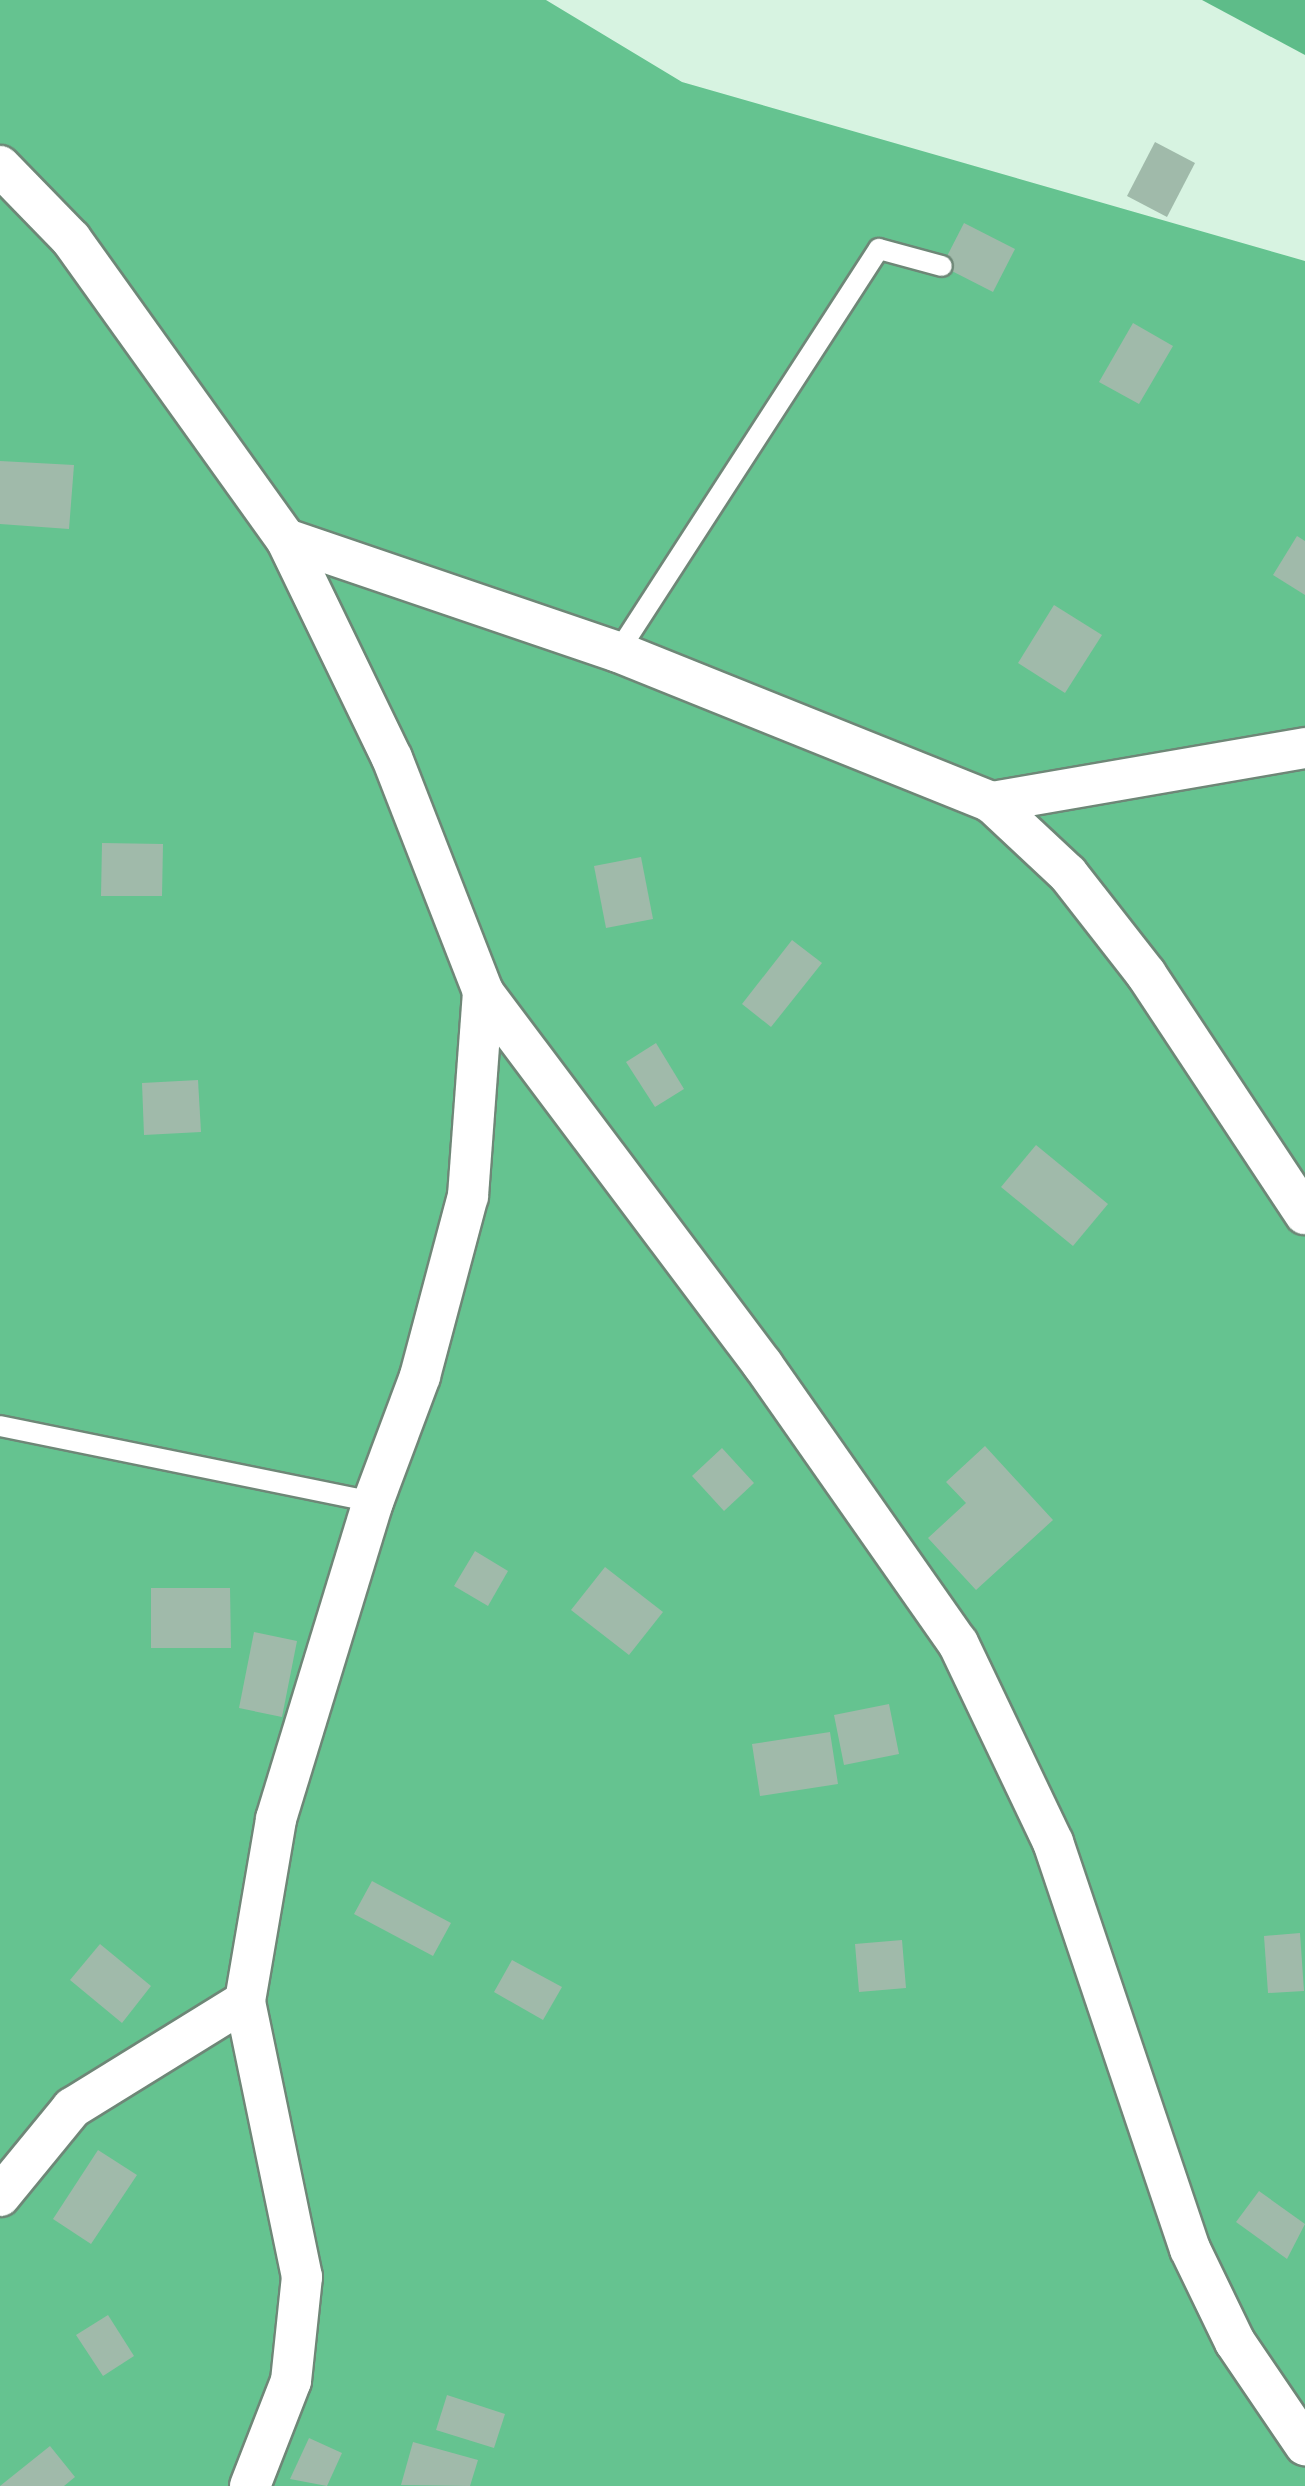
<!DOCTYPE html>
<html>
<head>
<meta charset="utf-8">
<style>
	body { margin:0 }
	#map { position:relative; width:1305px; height:2486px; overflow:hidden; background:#d7f3e1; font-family:"Alegreya Sans",sans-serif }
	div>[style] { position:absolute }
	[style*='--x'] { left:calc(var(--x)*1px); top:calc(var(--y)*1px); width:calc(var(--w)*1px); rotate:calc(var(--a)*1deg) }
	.forest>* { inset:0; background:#65c390 }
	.water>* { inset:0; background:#5ebc89 }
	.building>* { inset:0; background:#a0baaa }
	.roads { filter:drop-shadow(2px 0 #6e8777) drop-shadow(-2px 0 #6e8777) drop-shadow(0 2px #6e8777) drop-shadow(0 -2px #6e8777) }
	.service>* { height:20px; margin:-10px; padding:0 10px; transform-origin:10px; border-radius:10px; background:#fff }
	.minor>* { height:40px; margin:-20px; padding:0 20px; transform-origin:20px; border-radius:20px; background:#fff }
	span { translate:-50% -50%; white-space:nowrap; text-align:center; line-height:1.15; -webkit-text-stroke:8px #e9fff0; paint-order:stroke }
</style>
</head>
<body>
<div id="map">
	<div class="forest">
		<div style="clip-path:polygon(0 0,546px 0,682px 82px,1305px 261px,1305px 2486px,0 2486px)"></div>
	</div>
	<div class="water">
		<div style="clip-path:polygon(1202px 0,1305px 0,1305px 55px)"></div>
	</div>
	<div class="building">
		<div style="clip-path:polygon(1155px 142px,1195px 163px,1167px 217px,1127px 196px)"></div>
		<div style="clip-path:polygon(964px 223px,1015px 249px,993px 292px,942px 266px)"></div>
		<div style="clip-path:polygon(1133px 323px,1173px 346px,1139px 404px,1099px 382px)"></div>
		<div style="clip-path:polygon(0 461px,74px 465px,69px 529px,0 524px)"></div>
		<div style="clip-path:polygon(1297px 536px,1305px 541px,1305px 595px,1273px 575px)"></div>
		<div style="clip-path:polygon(1054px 605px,1102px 635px,1065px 693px,1018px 663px)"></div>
		<div style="clip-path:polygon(102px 843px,163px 844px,162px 896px,101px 896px)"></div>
		<div style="clip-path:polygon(641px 857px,653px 919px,606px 928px,594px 866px)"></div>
		<div style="clip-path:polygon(792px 940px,822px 963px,771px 1027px,742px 1004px)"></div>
		<div style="clip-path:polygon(656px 1043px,684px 1089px,655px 1107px,626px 1062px)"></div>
		<div style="clip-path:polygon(198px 1080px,201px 1132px,144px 1135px,142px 1083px)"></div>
		<div style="clip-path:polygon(1036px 1145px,1108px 1204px,1073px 1246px,1001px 1187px)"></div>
		<div style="clip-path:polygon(985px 1446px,1053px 1520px,976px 1590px,928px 1538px,966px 1503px,946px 1482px)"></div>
		<div style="clip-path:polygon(722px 1448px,754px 1483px,724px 1511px,692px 1476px)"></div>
		<div style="clip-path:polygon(475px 1551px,508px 1571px,488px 1606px,454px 1586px)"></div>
		<div style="clip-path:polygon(605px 1567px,663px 1612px,629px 1655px,571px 1610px)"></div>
		<div style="clip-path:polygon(151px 1588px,230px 1588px,231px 1648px,151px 1648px)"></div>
		<div style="clip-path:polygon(254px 1632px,297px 1641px,282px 1717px,239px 1708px)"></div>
		<div style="clip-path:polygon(889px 1704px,899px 1754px,844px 1765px,834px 1715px)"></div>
		<div style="clip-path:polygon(830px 1732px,838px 1784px,760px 1796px,752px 1744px)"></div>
		<div style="clip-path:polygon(372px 1881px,451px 1923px,433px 1956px,354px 1914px)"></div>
		<div style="clip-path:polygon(1300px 1933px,1304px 1991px,1268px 1993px,1264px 1936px)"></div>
		<div style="clip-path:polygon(902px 1940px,906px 1988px,859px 1992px,855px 1944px)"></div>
		<div style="clip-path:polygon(100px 1944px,151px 1986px,122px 2023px,70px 1980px)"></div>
		<div style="clip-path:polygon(512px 1960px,562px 1987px,543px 2020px,494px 1992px)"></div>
		<div style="clip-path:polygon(98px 2150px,137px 2175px,91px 2244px,53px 2219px)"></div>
		<div style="clip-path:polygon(1259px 2191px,1305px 2224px,1287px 2259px,1236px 2222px)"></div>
		<div style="clip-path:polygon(108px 2315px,134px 2356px,103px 2376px,76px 2335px)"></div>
		<div style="clip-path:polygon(447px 2395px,505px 2414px,494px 2448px,436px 2430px)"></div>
		<div style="clip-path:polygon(309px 2438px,342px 2453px,327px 2486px,290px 2479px)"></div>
		<div style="clip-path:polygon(413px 2442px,478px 2460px,470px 2486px,401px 2485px)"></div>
		<div style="clip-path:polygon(50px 2446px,75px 2477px,64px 2486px,0 2486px)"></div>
	</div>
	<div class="roads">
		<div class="service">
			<div style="--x:618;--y:652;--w:480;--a:-57.1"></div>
			<div style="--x:879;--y:249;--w:65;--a:15.1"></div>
			<div style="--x:0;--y:1426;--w:381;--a:11.5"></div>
		</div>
		<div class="minor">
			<div style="--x:0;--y:166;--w:102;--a:45.8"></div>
			<div style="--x:71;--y:239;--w:369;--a:54.4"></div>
			<div style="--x:286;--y:539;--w:243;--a:64.2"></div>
			<div style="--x:392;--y:758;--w:251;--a:68.7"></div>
			<div style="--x:483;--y:992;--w:466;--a:53.1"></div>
			<div style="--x:763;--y:1365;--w:340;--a:55"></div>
			<div style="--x:958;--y:1643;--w:221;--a:64.5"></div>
			<div style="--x:1053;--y:1842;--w:429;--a:71.4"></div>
			<div style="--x:1190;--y:2249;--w:103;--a:64.2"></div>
			<div style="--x:1235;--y:2342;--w:125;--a:55.8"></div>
			<div style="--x:286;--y:539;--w:351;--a:18.8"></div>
			<div style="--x:618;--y:652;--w:402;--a:21.9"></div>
			<div style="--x:1305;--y:748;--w:319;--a:170.2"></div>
			<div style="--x:991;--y:802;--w:105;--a:43.1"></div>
			<div style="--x:1068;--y:874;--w:127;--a:52"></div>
			<div style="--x:1146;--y:974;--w:288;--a:56.5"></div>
			<div style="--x:0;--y:2196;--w:114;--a:-50.7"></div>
			<div style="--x:72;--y:2108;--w:203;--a:-31.7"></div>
			<div style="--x:250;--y:2486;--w:113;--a:-68.7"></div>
			<div style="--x:291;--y:2381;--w:105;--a:-84"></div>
			<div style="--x:302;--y:2277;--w:282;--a:-101.7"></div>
			<div style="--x:245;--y:2001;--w:185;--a:-80.3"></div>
			<div style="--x:276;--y:1819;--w:332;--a:-73"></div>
			<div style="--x:373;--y:1502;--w:134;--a:-69.5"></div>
			<div style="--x:420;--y:1376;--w:186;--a:-75.1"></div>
			<div style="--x:468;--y:1196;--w:205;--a:-85.8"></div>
		</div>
	</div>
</div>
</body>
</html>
